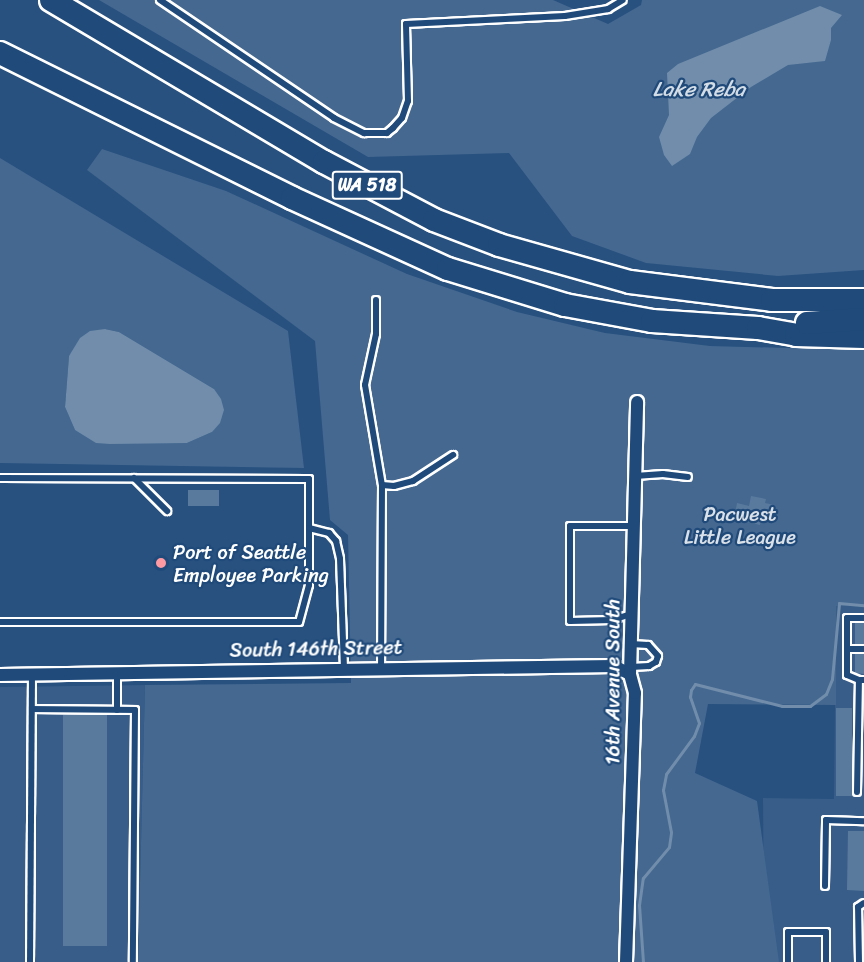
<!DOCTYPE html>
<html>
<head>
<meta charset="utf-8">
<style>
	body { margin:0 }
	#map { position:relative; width:864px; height:962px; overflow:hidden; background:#28517f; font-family:Sriracha,sans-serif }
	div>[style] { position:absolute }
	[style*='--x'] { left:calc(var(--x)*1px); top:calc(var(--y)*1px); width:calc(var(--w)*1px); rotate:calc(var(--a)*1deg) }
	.built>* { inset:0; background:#375d88 }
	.green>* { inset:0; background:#446890 }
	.water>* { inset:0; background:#718dab }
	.stream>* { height:3px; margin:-1.5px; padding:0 1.5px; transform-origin:1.5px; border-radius:1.5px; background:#718dab }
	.building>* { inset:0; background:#5a7a9d }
	.roads { filter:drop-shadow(2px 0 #fff) drop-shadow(-2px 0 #fff) drop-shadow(0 2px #fff) drop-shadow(0 -2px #fff) }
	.lane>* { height:6px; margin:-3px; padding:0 3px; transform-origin:3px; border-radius:3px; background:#1f4a7a }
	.street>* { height:12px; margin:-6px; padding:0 6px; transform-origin:6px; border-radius:6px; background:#1f4a7a }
	.highway>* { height:22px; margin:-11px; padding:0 11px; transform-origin:11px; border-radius:11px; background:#1f4a7a }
	.dots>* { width:16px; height:16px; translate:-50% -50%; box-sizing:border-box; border:3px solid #1f4a7a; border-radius:50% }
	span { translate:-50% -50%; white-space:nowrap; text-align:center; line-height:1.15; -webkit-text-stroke:4.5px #1f4a7a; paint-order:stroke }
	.shield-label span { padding:2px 4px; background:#1f4a7a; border:2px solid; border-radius:4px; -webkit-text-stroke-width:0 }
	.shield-label { font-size:18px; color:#fff; font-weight:700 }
	.park-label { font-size:20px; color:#dae1e9 }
	.poi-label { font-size:20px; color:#fff }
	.left { translate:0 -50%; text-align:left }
	.street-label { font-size:20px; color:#fff }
	.water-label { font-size:21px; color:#d4dde6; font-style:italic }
</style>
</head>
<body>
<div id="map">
	<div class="built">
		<div style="clip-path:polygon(836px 605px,864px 605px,864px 962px,764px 962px,763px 798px,834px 799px)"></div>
		<div style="clip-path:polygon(145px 685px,138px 962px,0 962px,0 687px)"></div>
	</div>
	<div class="green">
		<div style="clip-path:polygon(99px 0,553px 0,608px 24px,641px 5px,642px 0,864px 0,864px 270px,778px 276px,646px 263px,572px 236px,509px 153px,368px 157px)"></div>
		<div style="clip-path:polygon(102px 149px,226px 191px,407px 274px,517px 312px,605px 333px,710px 346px,864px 350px,864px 605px,836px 606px,836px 705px,708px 704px,695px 773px,757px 801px,779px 962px,138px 962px,145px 685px,351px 683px,348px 535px,330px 520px,315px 341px,87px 170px)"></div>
		<div style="clip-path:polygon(evenodd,0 158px,288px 331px,304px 468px,0 463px,0 158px,105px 329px,119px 332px,214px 389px,212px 432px,187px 443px,75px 430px,65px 407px,69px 356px,105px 329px)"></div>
	</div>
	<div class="water">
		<div style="clip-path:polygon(820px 6px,842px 15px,831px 28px,831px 40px,825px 61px,788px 65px,751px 87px,711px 118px,697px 137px,690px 154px,672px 166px,664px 155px,659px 137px,669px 115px,667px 73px,678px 64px)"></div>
		<div style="clip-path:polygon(105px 329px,119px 332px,214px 389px,221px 399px,224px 410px,220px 423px,212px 432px,187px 443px,110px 444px,96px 443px,75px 430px,65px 407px,69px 356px,80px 338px,90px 331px)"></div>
	</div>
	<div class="stream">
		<div style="--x:643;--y:962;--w:57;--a:-94"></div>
		<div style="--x:639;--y:905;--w:27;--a:-82"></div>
		<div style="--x:643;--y:878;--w:40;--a:-50"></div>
		<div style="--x:669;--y:847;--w:15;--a:-82"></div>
		<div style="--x:671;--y:832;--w:43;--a:-100.8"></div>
		<div style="--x:663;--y:790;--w:16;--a:-79"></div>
		<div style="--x:666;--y:774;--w:47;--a:-53.6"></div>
		<div style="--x:694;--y:736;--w:14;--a:-69"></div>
		<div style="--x:699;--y:723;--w:28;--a:-109"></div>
		<div style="--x:690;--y:697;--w:7;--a:-82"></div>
		<div style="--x:691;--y:690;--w:7;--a:-56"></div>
		<div style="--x:695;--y:684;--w:90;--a:14.2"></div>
		<div style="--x:782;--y:706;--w:28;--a:0"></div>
		<div style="--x:810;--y:706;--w:20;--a:-37"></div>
		<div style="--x:826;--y:694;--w:16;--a:-68"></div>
		<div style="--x:832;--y:679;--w:76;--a:-84.7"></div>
		<div style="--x:839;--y:603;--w:25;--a:5"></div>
	</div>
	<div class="building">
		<div style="clip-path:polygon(188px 490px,219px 490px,219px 506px,188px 506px)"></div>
		<div style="clip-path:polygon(751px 496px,766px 499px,765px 503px,774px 505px,772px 518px,762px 516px,760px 525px,747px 522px,748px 516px,735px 514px,737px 503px,749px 506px)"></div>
		<div style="clip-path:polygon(855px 623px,864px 623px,864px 644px,855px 644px)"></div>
		<div style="clip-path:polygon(855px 654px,864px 654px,864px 674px,855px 673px)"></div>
		<div style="clip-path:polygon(836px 708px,852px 708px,852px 796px,836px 796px)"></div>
		<div style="clip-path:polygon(63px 715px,107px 715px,107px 946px,63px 946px)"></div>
		<div style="clip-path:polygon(848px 831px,864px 831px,864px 891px,847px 890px)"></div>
	</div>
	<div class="roads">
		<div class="lane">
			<div style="--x:160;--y:0;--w:210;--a:34.1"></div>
			<div style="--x:334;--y:118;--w:34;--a:27"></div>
			<div style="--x:364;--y:133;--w:23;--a:0"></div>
			<div style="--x:387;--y:133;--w:8;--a:-40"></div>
			<div style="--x:393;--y:128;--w:13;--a:-48"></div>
			<div style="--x:402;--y:118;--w:18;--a:-71"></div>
			<div style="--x:408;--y:101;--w:77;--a:-91.5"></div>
			<div style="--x:406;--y:24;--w:159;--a:-2.9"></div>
			<div style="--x:565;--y:16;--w:44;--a:-9.2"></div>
			<div style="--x:608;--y:9;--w:17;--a:-31"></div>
			<div style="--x:376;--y:300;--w:34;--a:90"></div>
			<div style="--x:376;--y:334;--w:52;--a:102.2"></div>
			<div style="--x:365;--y:385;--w:101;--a:80.4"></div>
			<div style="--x:382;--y:485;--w:183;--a:90.3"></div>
			<div style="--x:635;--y:476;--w:28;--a:-4"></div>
			<div style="--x:663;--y:474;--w:25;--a:7"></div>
			<div style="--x:0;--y:478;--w:309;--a:0.2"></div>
			<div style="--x:309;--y:479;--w:106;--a:90"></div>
			<div style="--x:309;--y:585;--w:38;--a:105"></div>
			<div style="--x:299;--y:622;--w:299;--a:180"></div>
			<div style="--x:134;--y:478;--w:47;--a:45"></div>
			<div style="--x:382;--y:485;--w:12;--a:5"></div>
			<div style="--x:394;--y:486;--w:20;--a:-15"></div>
			<div style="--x:413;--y:481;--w:48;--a:-33"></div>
			<div style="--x:309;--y:528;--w:21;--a:14"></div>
			<div style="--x:329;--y:533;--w:11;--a:49"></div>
			<div style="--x:336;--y:541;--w:18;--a:77"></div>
			<div style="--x:340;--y:559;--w:109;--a:87.9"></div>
			<div style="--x:631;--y:614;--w:20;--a:162"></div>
			<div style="--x:612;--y:620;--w:42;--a:178.6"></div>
			<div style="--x:570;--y:621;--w:95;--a:-90"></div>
			<div style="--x:570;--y:526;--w:64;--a:0"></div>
			<div style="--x:847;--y:649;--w:17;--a:0"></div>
			<div style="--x:631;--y:667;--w:18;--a:-3"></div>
			<div style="--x:649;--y:666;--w:8;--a:-30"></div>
			<div style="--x:656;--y:662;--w:6;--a:-72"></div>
			<div style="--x:658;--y:656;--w:15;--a:-132"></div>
			<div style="--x:648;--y:645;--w:17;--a:-177"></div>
			<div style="--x:859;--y:680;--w:13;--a:-157"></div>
			<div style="--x:847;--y:675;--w:57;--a:-90"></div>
			<div style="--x:847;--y:618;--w:17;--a:0"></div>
			<div style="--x:32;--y:709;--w:103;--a:0.6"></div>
			<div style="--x:135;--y:710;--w:252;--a:90.5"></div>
			<div style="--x:117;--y:710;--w:37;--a:-90"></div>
			<div style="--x:857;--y:792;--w:112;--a:-89"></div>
			<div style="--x:859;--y:680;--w:5;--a:0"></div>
			<div style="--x:825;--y:886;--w:66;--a:-89.1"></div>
			<div style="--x:826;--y:820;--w:38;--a:2"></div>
			<div style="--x:30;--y:962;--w:287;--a:-89.6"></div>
			<div style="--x:788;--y:962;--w:30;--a:-90"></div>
			<div style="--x:788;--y:932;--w:38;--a:0"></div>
			<div style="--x:826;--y:932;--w:30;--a:90"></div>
			<div style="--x:859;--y:962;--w:55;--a:-91"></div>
			<div style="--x:858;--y:907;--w:7;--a:-34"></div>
		</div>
		<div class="street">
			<div style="--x:0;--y:675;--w:614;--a:-0.84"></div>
			<div style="--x:614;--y:666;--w:18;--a:27"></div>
			<div style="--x:626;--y:962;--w:269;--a:-88.1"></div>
			<div style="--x:635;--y:693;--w:20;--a:-105"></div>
			<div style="--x:630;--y:674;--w:272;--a:-88.5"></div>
		</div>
		<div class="highway">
			<div style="--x:51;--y:0;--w:317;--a:30.7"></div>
			<div style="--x:324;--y:162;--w:124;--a:27.8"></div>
			<div style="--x:434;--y:220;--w:70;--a:21"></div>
			<div style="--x:499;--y:245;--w:136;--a:15.8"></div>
			<div style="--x:630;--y:282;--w:143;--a:7.2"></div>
			<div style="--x:772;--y:300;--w:92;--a:0"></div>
			<div style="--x:0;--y:53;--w:326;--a:26.4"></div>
			<div style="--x:292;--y:198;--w:171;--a:24.5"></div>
			<div style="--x:448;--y:269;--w:122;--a:17.1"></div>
			<div style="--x:565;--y:305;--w:88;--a:10.4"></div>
			<div style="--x:652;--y:321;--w:106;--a:3.8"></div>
			<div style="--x:758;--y:328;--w:39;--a:10"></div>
			<div style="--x:796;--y:335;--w:68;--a:1.7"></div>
			<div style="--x:807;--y:323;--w:57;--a:-4"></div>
		</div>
	</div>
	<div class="dots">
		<div style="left:161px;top:563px;background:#ff9aa2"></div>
	</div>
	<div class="shield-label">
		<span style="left:367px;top:185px">WA 518</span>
	</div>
	<div class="park-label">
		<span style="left:740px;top:526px">Pacwest<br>Little League</span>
	</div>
	<div class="poi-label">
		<span class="left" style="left:173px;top:564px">Port of Seattle<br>Employee Parking</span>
	</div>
	<div class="street-label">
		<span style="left:316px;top:649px;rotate:-1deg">South 146th Street</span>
		<span style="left:613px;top:682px;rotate:-90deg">16th Avenue South</span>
	</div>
	<div class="water-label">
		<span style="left:699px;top:89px">Lake Reba</span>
	</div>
</div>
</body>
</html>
